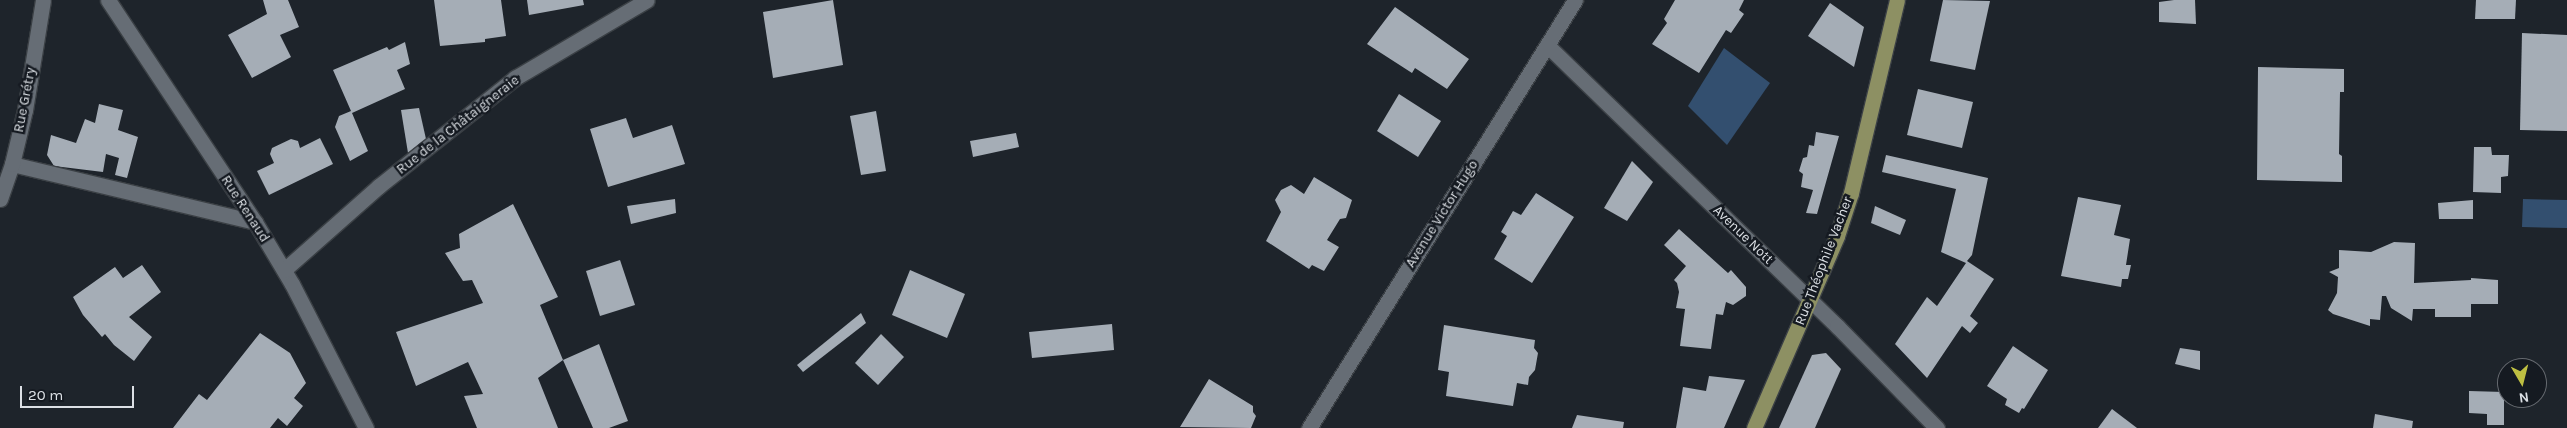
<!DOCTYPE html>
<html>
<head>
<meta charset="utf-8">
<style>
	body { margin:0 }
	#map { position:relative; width:2567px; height:428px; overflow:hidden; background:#1e242b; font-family:Karla,sans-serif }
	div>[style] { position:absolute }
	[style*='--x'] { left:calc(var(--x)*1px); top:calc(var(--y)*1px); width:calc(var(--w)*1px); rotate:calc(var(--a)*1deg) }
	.water>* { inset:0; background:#334f6f }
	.building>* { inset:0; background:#a5adb6 }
	.roads { filter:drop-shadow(1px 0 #3b4045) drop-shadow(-1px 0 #3b4045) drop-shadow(0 1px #3b4045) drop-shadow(0 -1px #3b4045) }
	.minor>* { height:15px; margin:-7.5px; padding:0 7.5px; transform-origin:7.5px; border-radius:7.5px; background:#666d75 }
	.major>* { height:15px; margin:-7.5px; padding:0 7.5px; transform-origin:7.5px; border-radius:7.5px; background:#8d9063 }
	span { translate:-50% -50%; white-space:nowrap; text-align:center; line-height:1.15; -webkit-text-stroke:5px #151a21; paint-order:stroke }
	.street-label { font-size:14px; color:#dce0e5 }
	.north { position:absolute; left:2497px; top:358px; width:50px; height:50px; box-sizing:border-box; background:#151a21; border:1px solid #65696f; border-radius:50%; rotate:172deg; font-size:14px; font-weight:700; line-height:20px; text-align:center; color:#dce0e5 }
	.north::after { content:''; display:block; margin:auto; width:18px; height:22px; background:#bebf42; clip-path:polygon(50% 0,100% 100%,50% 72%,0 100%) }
	.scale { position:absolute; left:20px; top:386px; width:114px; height:22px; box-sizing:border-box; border:2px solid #dce0e5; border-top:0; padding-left:6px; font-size:15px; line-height:18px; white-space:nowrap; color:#dce0e5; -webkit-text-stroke:4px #151a21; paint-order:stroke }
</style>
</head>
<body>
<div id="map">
	<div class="water">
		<div style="clip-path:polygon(1724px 48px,1770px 83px,1727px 145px,1688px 106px)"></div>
		<div style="clip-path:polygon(2523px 199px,2567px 200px,2567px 228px,2522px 227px)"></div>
	</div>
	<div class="building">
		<div style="clip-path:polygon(263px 0,288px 0,299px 27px,280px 35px,291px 57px,252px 78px,228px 35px,267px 14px)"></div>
		<div style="clip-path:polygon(434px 0,501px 0,506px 36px,485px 39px,485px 42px,440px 46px)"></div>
		<div style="clip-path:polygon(527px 0,583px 0,584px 5px,529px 15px)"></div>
		<div style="clip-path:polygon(833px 0,843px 65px,773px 78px,763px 12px)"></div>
		<div style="clip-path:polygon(1675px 0,1744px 0,1739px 10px,1744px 14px,1731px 33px,1726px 30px,1699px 73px,1652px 44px,1667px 23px,1664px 19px)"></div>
		<div style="clip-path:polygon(1943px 0,1990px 1px,1975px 70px,1930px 61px)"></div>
		<div style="clip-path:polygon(2174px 0,2195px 0,2196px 24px,2159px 22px,2159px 2px)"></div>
		<div style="clip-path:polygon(2476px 0,2516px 0,2515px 19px,2475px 19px)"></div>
		<div style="clip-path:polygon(1830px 3px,1864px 27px,1854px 67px,1808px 36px)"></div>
		<div style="clip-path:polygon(1395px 7px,1469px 59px,1447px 89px,1415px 68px,1412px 73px,1367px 44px)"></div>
		<div style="clip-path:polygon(2522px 33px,2567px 35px,2567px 131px,2520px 130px)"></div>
		<div style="clip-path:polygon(405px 42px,410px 64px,397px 70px,405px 89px,352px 113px,368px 151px,350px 161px,335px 127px,339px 116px,351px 111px,333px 70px,387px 47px,389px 50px)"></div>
		<div style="clip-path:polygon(2258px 67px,2344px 69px,2344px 92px,2340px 92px,2339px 154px,2342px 156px,2342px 182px,2257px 180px)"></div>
		<div style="clip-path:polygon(1918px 89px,1973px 102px,1962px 148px,1907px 135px)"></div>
		<div style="clip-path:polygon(1399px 94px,1441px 121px,1418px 157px,1377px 131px)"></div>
		<div style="clip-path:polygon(99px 104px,123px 110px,118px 130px,138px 137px,127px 178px,115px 175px,119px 158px,106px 154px,103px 172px,54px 166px,47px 155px,51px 135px,76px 143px,85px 119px,95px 123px)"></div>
		<div style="clip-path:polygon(419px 108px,426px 139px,408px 153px,401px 110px)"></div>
		<div style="clip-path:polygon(876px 111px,886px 171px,861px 175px,850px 116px)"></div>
		<div style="clip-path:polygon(626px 118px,633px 138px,672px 125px,685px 164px,608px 187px,590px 129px)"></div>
		<div style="clip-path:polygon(1816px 132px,1839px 136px,1817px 214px,1806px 213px,1813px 190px,1801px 187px,1803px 174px,1799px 171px,1803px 158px,1807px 157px,1809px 145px,1814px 146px)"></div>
		<div style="clip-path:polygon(1016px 133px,1019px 147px,973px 157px,970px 141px)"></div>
		<div style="clip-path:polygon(320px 138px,333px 164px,269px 195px,257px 171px,274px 163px,270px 154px,272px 148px,291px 139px,298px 141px,300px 148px)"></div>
		<div style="clip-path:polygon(2474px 147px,2491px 147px,2492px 155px,2509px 155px,2508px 176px,2501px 177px,2501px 193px,2473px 192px)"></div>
		<div style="clip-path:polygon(1886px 155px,1988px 178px,1972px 255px,1967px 261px,1994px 279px,1970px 316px,1978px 323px,1970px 333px,1962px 326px,1927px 378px,1895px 344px,1927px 297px,1937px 306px,1966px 263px,1941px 252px,1956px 189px,1882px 172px)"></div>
		<div style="clip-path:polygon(1632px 161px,1653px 182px,1627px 221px,1604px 208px)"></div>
		<div style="clip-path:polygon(1314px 177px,1352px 200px,1346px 218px,1340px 219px,1327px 240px,1339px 247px,1324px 271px,1312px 265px,1309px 269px,1266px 241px,1281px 212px,1275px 200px,1281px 190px,1291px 185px,1304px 194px)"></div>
		<div style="clip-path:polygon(1536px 193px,1574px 217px,1532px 283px,1494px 259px,1507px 236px,1501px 232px,1513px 211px,1521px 215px)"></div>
		<div style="clip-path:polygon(2078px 197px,2121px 205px,2114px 235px,2130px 239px,2126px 265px,2131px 265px,2128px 279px,2122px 279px,2121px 287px,2061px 276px)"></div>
		<div style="clip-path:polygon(675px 199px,676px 213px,631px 224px,627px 206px)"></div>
		<div style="clip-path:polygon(2473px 200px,2473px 219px,2439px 219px,2438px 203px)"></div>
		<div style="clip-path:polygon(513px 204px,558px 297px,540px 305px,563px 360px,599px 344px,628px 421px,609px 428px,593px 428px,563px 360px,538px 378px,558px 428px,477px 428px,464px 396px,483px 394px,468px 362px,416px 386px,396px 332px,483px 303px,472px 280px,463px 281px,445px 253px,460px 248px,459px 234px)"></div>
		<div style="clip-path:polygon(1875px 206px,1906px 220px,1900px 235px,1871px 223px)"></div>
		<div style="clip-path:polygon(1679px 229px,1728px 273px,1731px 270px,1746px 287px,1746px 296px,1733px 305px,1726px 302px,1723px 315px,1716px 314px,1711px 349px,1680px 346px,1685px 309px,1676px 308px,1679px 292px,1677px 283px,1674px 280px,1686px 266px,1664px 245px)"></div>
		<div style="clip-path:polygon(2394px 242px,2415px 243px,2414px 283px,2471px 280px,2471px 278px,2498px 280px,2498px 304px,2471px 304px,2471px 317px,2435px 317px,2435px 309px,2413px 309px,2412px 321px,2391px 308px,2386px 296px,2382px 296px,2380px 320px,2370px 319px,2370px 326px,2333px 314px,2328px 310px,2337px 293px,2338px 277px,2329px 272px,2339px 268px,2339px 250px,2371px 252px)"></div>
		<div style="clip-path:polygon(620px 260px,635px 305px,600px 316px,586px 271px)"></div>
		<div style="clip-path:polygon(142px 265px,161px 292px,129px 317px,152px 337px,134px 361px,114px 345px,105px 334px,102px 337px,83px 315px,73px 297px,115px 267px,123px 278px)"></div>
		<div style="clip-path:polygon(910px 270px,965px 294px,947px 338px,892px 315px)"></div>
		<div style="clip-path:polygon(861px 313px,866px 323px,803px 372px,797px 365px)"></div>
		<div style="clip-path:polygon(1112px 324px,1114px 350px,1032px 358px,1029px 332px)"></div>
		<div style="clip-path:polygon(1444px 325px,1535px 340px,1534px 348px,1538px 353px,1535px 370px,1529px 377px,1528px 385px,1517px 383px,1513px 406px,1446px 396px,1449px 372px,1438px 370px)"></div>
		<div style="clip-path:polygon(260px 333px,290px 353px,306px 383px,294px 398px,303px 406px,287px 426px,278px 418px,270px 428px,173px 428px,199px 394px,207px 400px)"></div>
		<div style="clip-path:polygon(881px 334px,904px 357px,878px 385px,855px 363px)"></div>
		<div style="clip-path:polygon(2013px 346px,2048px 370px,2024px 409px,2022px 408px,2019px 413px,2005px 405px,2007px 399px,1987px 386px)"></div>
		<div style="clip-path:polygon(2180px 348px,2200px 351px,2200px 370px,2175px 364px)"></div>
		<div style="clip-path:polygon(1826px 353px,1841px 369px,1815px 428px,1779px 428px,1812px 355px)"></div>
		<div style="clip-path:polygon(1709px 376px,1745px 380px,1724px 428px,1676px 428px,1683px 387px,1706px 391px)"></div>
		<div style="clip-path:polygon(1209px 379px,1253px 406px,1253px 412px,1256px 416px,1251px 428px,1180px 427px)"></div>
		<div style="clip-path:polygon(2469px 391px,2504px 392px,2504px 425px,2487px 425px,2487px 414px,2469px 413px)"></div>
		<div style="clip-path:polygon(2112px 409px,2137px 428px,2098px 428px)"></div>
		<div style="clip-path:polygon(2375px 414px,2413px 421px,2412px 428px,2373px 428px)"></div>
		<div style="clip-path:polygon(1577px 415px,1624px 422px,1623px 428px,1572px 428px)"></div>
	</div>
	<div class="roads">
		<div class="minor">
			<div style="--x:108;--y:0;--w:266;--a:56.5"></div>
			<div style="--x:255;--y:222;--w:72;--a:59.2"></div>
			<div style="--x:292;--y:284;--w:162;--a:62.8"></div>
			<div style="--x:1547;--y:45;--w:404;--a:44.1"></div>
			<div style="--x:1837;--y:326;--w:143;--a:45.6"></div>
			<div style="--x:12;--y:164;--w:250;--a:13.4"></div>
			<div style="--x:0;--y:199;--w:37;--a:-71"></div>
			<div style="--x:12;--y:164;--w:56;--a:-76.5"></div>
			<div style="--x:25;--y:110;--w:111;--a:-80.7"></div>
			<div style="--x:284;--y:270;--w:127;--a:-41.5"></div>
			<div style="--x:379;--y:186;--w:174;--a:-38.5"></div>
			<div style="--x:515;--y:78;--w:153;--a:-30.6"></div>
			<div style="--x:1309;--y:428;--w:504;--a:-58.14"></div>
		</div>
		<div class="major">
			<div style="--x:1754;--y:428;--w:209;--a:-66.6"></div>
			<div style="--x:1837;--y:236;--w:45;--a:-72"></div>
			<div style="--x:1851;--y:193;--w:198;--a:-76.6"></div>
		</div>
	</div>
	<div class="street-label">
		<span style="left:25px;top:100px;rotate:-79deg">Rue Grétry</span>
		<span style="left:458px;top:125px;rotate:-38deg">Rue de la Châtaigneraie</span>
		<span style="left:245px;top:209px;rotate:57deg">Rue Renaud</span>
		<span style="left:1442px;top:214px;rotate:-58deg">Avenue Victor Hugo</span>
		<span style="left:1743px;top:235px;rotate:44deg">Avenue Nott</span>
		<span style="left:1824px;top:261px;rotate:-69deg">Rue Théophile Vacher</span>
	</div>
	<div class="north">N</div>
	<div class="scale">20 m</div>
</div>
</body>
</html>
